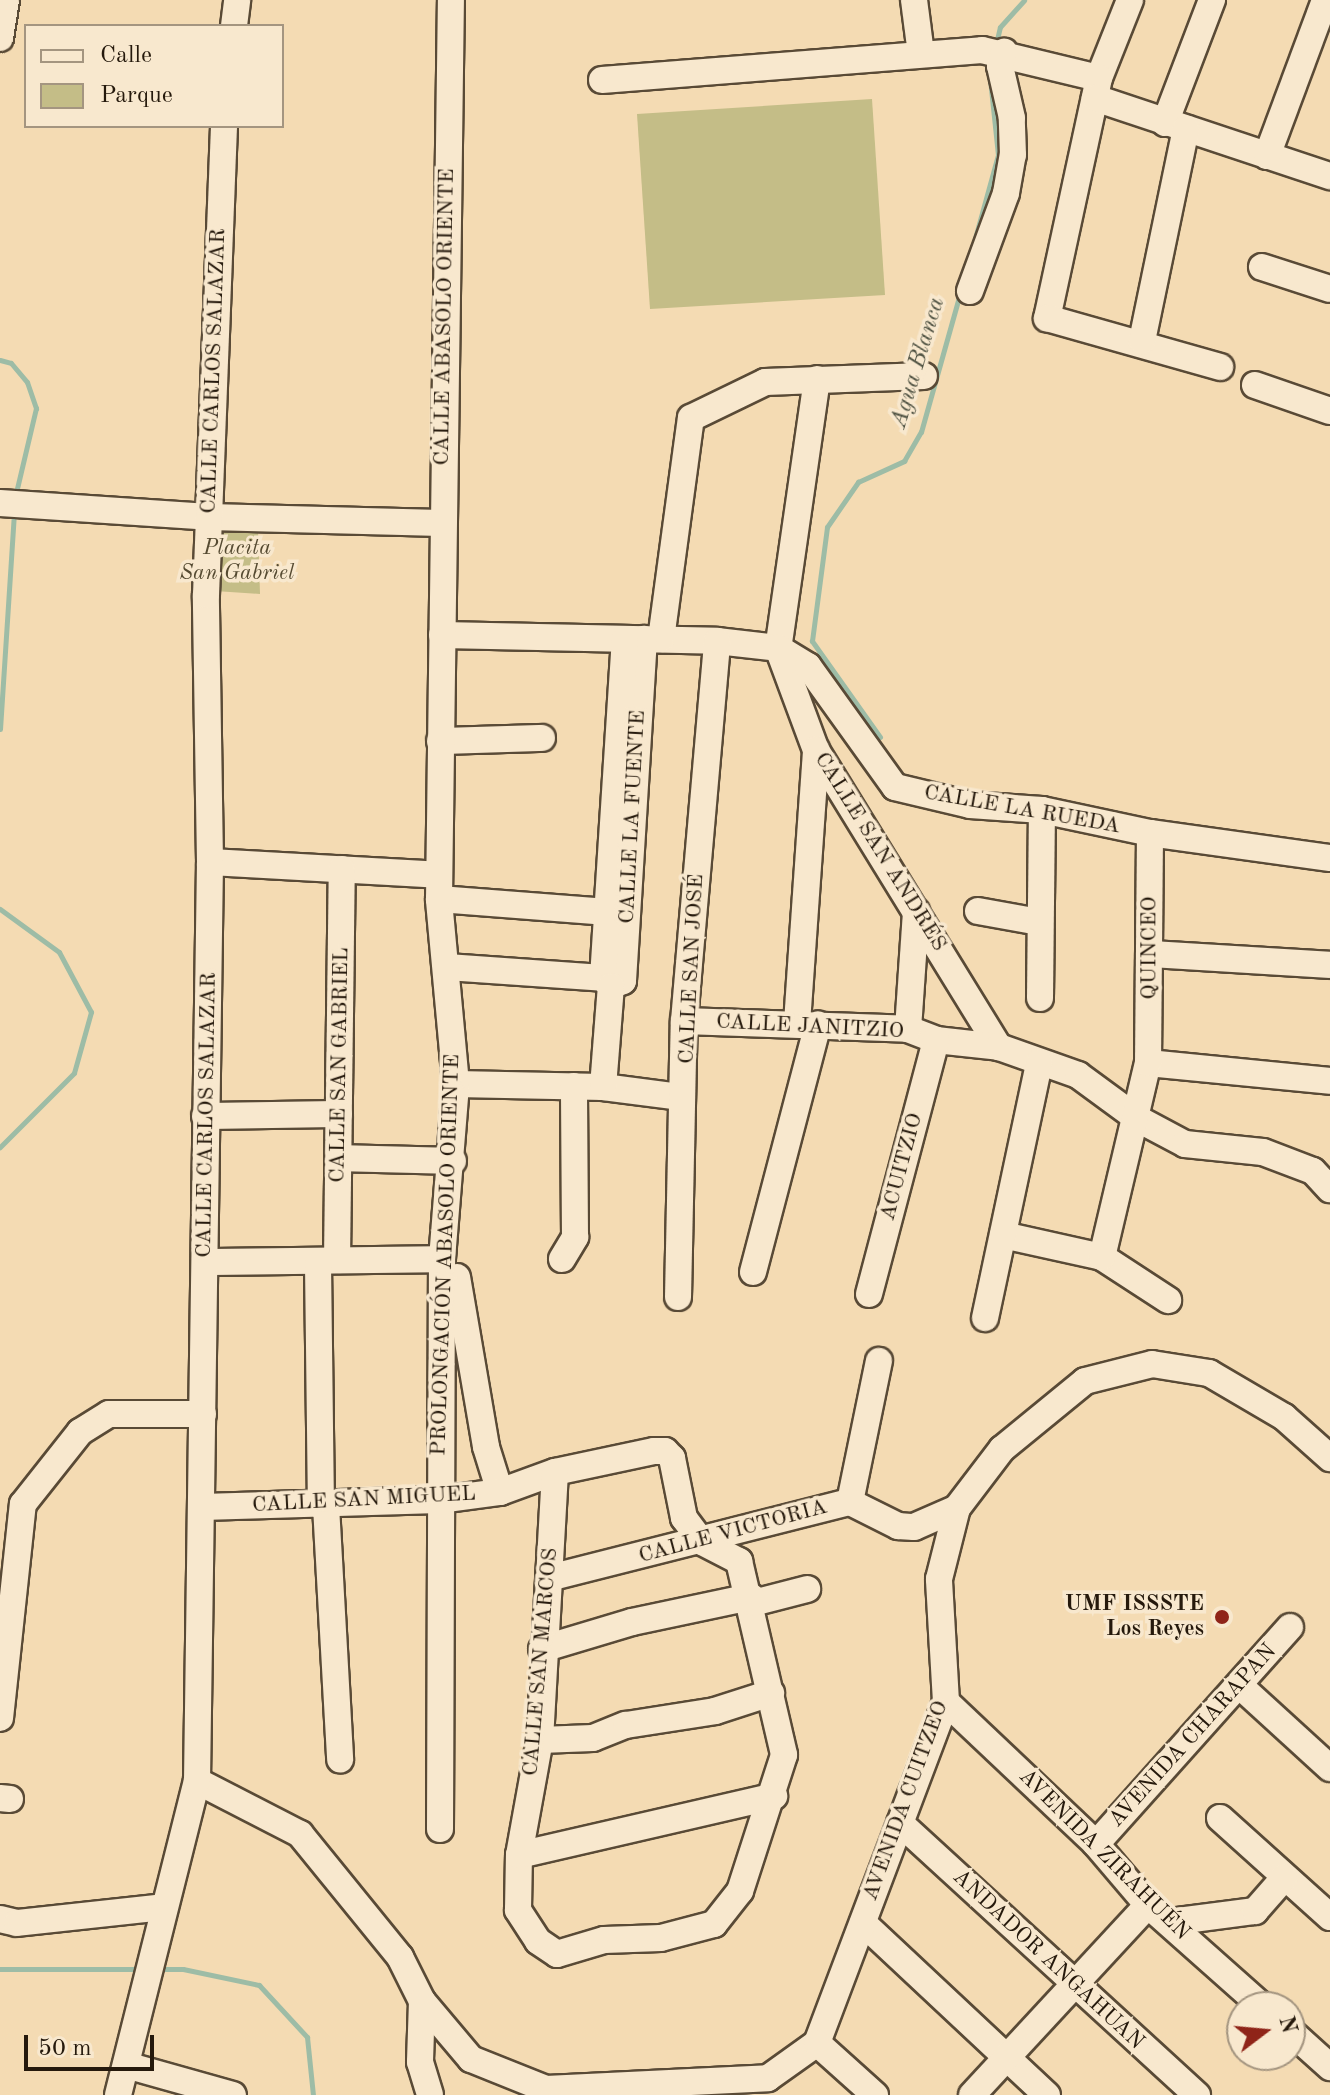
<!DOCTYPE html>
<html>
<head>
<meta charset="utf-8">
<style>
	body { margin:0 }
	#map { position:relative; width:1330px; height:2095px; overflow:hidden; background:#f4dbb3; font-family:"Old Standard TT",serif }
	div>[style] { position:absolute }
	[style*='--x'] { left:calc(var(--x)*1px); top:calc(var(--y)*1px); width:calc(var(--w)*1px); rotate:calc(var(--a)*1deg) }
	.green>* { inset:0; background:#c4bd87 }
	.stream>* { height:5px; margin:-2.5px; padding:0 2.5px; transform-origin:2.5px; border-radius:2.5px; background:#9dbca6 }
	.roads { filter:drop-shadow(2px 0 #594a36) drop-shadow(-2px 0 #594a36) drop-shadow(0 2px #594a36) drop-shadow(0 -2px #594a36) }
	.minor>* { height:26px; margin:-13px; padding:0 13px; transform-origin:13px; border-radius:13px; background:#f8e8ce }
	.dots>* { width:22px; height:22px; translate:-50% -50%; box-sizing:border-box; border:4px solid #f8e8ce; border-radius:50% }
	span { translate:-50% -50%; white-space:nowrap; text-align:center; line-height:1.15; -webkit-text-stroke:7px #f8e8ce; paint-order:stroke }
	.street-label { font-size:22px; color:#25190c }
	.park-label { font-size:22px; color:#554a31; font-style:italic }
	.poi-label { font-size:22px; color:#25190c; font-weight:700 }
	.right { translate:-100% -50%; text-align:right }
	.water-label { font-size:24px; color:#4f5242; font-style:italic }
	.legend { position:absolute; left:24px; top:24px; width:260px; height:104px; box-sizing:border-box; background:#f8e8ce; border:2px solid #a49580; margin:0; padding:10px 14px; list-style:none; font-size:24px; color:#25190c }
	.legend li { display:flex; align-items:center; gap:16px; height:40px }
	.legend b { width:40px; border:2px solid #a49580 }
	.north { position:absolute; left:1226px; top:1991px; width:80px; height:80px; box-sizing:border-box; background:#f8e8ce; border:2px solid #a49580; border-radius:50%; rotate:74deg; font-size:22px; font-weight:700; line-height:32px; text-align:center; color:#25190c }
	.north::after { content:''; display:block; margin:auto; width:28px; height:36px; background:#8f2418; clip-path:polygon(50% 0,100% 100%,50% 72%,0 100%) }
	.scale { position:absolute; left:24px; top:2035px; width:130px; height:36px; box-sizing:border-box; border:4px solid #25190c; border-top:0; padding-left:10px; font-size:24px; line-height:28px; white-space:nowrap; color:#25190c; -webkit-text-stroke:6px #f8e8ce; paint-order:stroke }
</style>
</head>
<body>
<div id="map">
	<div class="green">
		<div style="clip-path:polygon(872px 99px,885px 295px,650px 309px,637px 114px)"></div>
		<div style="clip-path:polygon(215px 530px,258px 530px,260px 594px,215px 591px)"></div>
	</div>
	<div class="stream">
		<div style="--x:996;--y:44;--w:17;--a:-77"></div>
		<div style="--x:1000;--y:27;--w:36;--a:-48"></div>
		<div style="--x:974;--y:242;--w:90;--a:-74.6"></div>
		<div style="--x:998;--y:155;--w:86;--a:-96"></div>
		<div style="--x:0;--y:360;--w:11;--a:15"></div>
		<div style="--x:11;--y:363;--w:25;--a:50"></div>
		<div style="--x:27;--y:382;--w:28;--a:71"></div>
		<div style="--x:36;--y:408;--w:91;--a:103.3"></div>
		<div style="--x:0;--y:729;--w:218;--a:-86.3"></div>
		<div style="--x:880;--y:737;--w:118;--a:-125.3"></div>
		<div style="--x:812;--y:641;--w:115;--a:-82.5"></div>
		<div style="--x:827;--y:527;--w:55;--a:-55.4"></div>
		<div style="--x:858;--y:482;--w:51;--a:-24.5"></div>
		<div style="--x:904;--y:461;--w:34;--a:-60"></div>
		<div style="--x:921;--y:432;--w:148;--a:-74.3"></div>
		<div style="--x:0;--y:909;--w:73;--a:36.1"></div>
		<div style="--x:59;--y:952;--w:68;--a:61.9"></div>
		<div style="--x:91;--y:1012;--w:63;--a:105.6"></div>
		<div style="--x:74;--y:1073;--w:105;--a:135"></div>
		<div style="--x:0;--y:1969;--w:140;--a:0"></div>
		<div style="--x:158;--y:1969;--w:25;--a:0"></div>
		<div style="--x:183;--y:1969;--w:78;--a:11.9"></div>
		<div style="--x:259;--y:1985;--w:71;--a:47.3"></div>
		<div style="--x:307;--y:2037;--w:58;--a:84.1"></div>
	</div>
	<div class="roads">
		<div class="minor">
			<div style="--x:914;--y:0;--w:54;--a:82.6"></div>
			<div style="--x:1130;--y:0;--w:84;--a:111.7"></div>
			<div style="--x:1099;--y:78;--w:246;--a:102.2"></div>
			<div style="--x:1047;--y:318;--w:180;--a:15.8"></div>
			<div style="--x:234;--y:26;--w:26;--a:-83"></div>
			<div style="--x:0;--y:38;--w:38;--a:-81"></div>
			<div style="--x:602;--y:80;--w:381;--a:-4.5"></div>
			<div style="--x:982;--y:50;--w:120;--a:13.5"></div>
			<div style="--x:1095;--y:98;--w:248;--a:18.4"></div>
			<div style="--x:1165;--y:123;--w:132;--a:-69.1"></div>
			<div style="--x:1267;--y:156;--w:166;--a:-69.6"></div>
			<div style="--x:1262;--y:267;--w:71;--a:17.9"></div>
			<div style="--x:970;--y:291;--w:104;--a:-69.8"></div>
			<div style="--x:1006;--y:193;--w:39;--a:-80"></div>
			<div style="--x:1013;--y:155;--w:37;--a:-92"></div>
			<div style="--x:1012;--y:118;--w:53;--a:-103"></div>
			<div style="--x:1000;--y:66;--w:15;--a:-74"></div>
			<div style="--x:1142;--y:341;--w:217;--a:-78.3"></div>
			<div style="--x:817;--y:379;--w:272;--a:98.2"></div>
			<div style="--x:778;--y:648;--w:109;--a:69.6"></div>
			<div style="--x:816;--y:750;--w:349;--a:58.4"></div>
			<div style="--x:1255;--y:385;--w:79;--a:19.1"></div>
			<div style="--x:0;--y:503;--w:209;--a:3.8"></div>
			<div style="--x:209;--y:517;--w:232;--a:1.5"></div>
			<div style="--x:442;--y:635;--w:275;--a:1.2"></div>
			<div style="--x:717;--y:641;--w:61;--a:6.5"></div>
			<div style="--x:778;--y:648;--w:35;--a:31"></div>
			<div style="--x:808;--y:666;--w:149;--a:54.3"></div>
			<div style="--x:895;--y:787;--w:77;--a:13.5"></div>
			<div style="--x:970;--y:805;--w:72;--a:4"></div>
			<div style="--x:1042;--y:810;--w:110;--a:12"></div>
			<div style="--x:1150;--y:833;--w:182;--a:7.9"></div>
			<div style="--x:661;--y:639;--w:223;--a:-82.3"></div>
			<div style="--x:691;--y:418;--w:82;--a:-25.9"></div>
			<div style="--x:765;--y:382;--w:159;--a:-2.2"></div>
			<div style="--x:440;--y:741;--w:102;--a:-1.7"></div>
			<div style="--x:210;--y:862;--w:229;--a:3.2"></div>
			<div style="--x:439;--y:899;--w:169;--a:4.4"></div>
			<div style="--x:978;--y:911;--w:62;--a:10.2"></div>
			<div style="--x:1152;--y:954;--w:178;--a:3.5"></div>
			<div style="--x:447;--y:967;--w:156;--a:4"></div>
			<div style="--x:603;--y:978;--w:11;--a:45"></div>
			<div style="--x:611;--y:986;--w:13;--a:-23"></div>
			<div style="--x:623;--y:981;--w:343;--a:-86.5"></div>
			<div style="--x:603;--y:978;--w:339;--a:-86.3"></div>
			<div style="--x:1040;--y:998;--w:188;--a:-89.4"></div>
			<div style="--x:684;--y:1021;--w:224;--a:2"></div>
			<div style="--x:908;--y:1029;--w:30;--a:21"></div>
			<div style="--x:936;--y:1040;--w:63;--a:6.3"></div>
			<div style="--x:999;--y:1047;--w:84;--a:19.5"></div>
			<div style="--x:1078;--y:1075;--w:74;--a:36.3"></div>
			<div style="--x:1138;--y:1119;--w:53;--a:28"></div>
			<div style="--x:1185;--y:1144;--w:78;--a:5.9"></div>
			<div style="--x:1263;--y:1152;--w:53;--a:20.8"></div>
			<div style="--x:1313;--y:1171;--w:25;--a:47"></div>
			<div style="--x:797;--y:1023;--w:274;--a:-86"></div>
			<div style="--x:908;--y:1029;--w:118;--a:-86.1"></div>
			<div style="--x:1148;--y:1063;--w:183;--a:5.6"></div>
			<div style="--x:456;--y:1084;--w:147;--a:1.2"></div>
			<div style="--x:603;--y:1087;--w:79;--a:7.3"></div>
			<div style="--x:603;--y:1087;--w:101;--a:-85.5"></div>
			<div style="--x:205;--y:1116;--w:134;--a:-0.9"></div>
			<div style="--x:339;--y:1158;--w:114;--a:1.5"></div>
			<div style="--x:1003;--y:1235;--w:101;--a:12.5"></div>
			<div style="--x:1102;--y:1257;--w:79;--a:33.1"></div>
			<div style="--x:1102;--y:1257;--w:199;--a:-76.7"></div>
			<div style="--x:1148;--y:1063;--w:230;--a:-89.5"></div>
			<div style="--x:562;--y:1259;--w:26;--a:-59"></div>
			<div style="--x:575;--y:1237;--w:151;--a:-90.4"></div>
			<div style="--x:337;--y:1260;--w:391;--a:-89.3"></div>
			<div style="--x:205;--y:1262;--w:237;--a:-0.7"></div>
			<div style="--x:318;--y:1264;--w:242;--a:89.3"></div>
			<div style="--x:753;--y:1272;--w:256;--a:-75.3"></div>
			<div style="--x:457;--y:1277;--w:172;--a:80.3"></div>
			<div style="--x:486;--y:1447;--w:47;--a:72.7"></div>
			<div style="--x:869;--y:1294;--w:263;--a:-75.2"></div>
			<div style="--x:678;--y:1297;--w:276;--a:-88.8"></div>
			<div style="--x:684;--y:1021;--w:381;--a:-85"></div>
			<div style="--x:985;--y:1318;--w:261;--a:-78"></div>
			<div style="--x:850;--y:1502;--w:144;--a:-78.4"></div>
			<div style="--x:326;--y:1506;--w:254;--a:86.8"></div>
			<div style="--x:202;--y:1507;--w:237;--a:-1.7"></div>
			<div style="--x:439;--y:1500;--w:62;--a:-7.5"></div>
			<div style="--x:500;--y:1492;--w:59;--a:-20"></div>
			<div style="--x:555;--y:1472;--w:101;--a:-12"></div>
			<div style="--x:654;--y:1451;--w:11;--a:0"></div>
			<div style="--x:665;--y:1451;--w:10;--a:45"></div>
			<div style="--x:672;--y:1458;--w:61;--a:78.7"></div>
			<div style="--x:684;--y:1518;--w:30;--a:53"></div>
			<div style="--x:702;--y:1542;--w:42;--a:27.2"></div>
			<div style="--x:739;--y:1561;--w:199;--a:76.9"></div>
			<div style="--x:784;--y:1755;--w:143;--a:107.9"></div>
			<div style="--x:740;--y:1891;--w:42;--a:128.2"></div>
			<div style="--x:714;--y:1924;--w:55;--a:165.2"></div>
			<div style="--x:661;--y:1938;--w:57;--a:178"></div>
			<div style="--x:604;--y:1940;--w:49;--a:163.4"></div>
			<div style="--x:557;--y:1954;--w:23;--a:-146"></div>
			<div style="--x:538;--y:1941;--w:37;--a:-123"></div>
			<div style="--x:518;--y:1910;--w:55;--a:-89"></div>
			<div style="--x:519;--y:1855;--w:117;--a:-79.7"></div>
			<div style="--x:540;--y:1740;--w:268;--a:-86.8"></div>
			<div style="--x:549;--y:1578;--w:310;--a:-14.2"></div>
			<div style="--x:850;--y:1502;--w:54;--a:26.6"></div>
			<div style="--x:898;--y:1526;--w:16;--a:4"></div>
			<div style="--x:914;--y:1527;--w:47;--a:-23.8"></div>
			<div style="--x:753;--y:1603;--w:56;--a:-14.5"></div>
			<div style="--x:542;--y:1649;--w:94;--a:-16.7"></div>
			<div style="--x:632;--y:1622;--w:122;--a:-11.9"></div>
			<div style="--x:1239;--y:1685;--w:123;--a:42.4"></div>
			<div style="--x:946;--y:1702;--w:207;--a:43.4"></div>
			<div style="--x:1096;--y:1844;--w:80;--a:49.6"></div>
			<div style="--x:1148;--y:1905;--w:154;--a:41.6"></div>
			<div style="--x:0;--y:1718;--w:215;--a:-83.9"></div>
			<div style="--x:23;--y:1504;--w:92;--a:-51.6"></div>
			<div style="--x:80;--y:1432;--w:34;--a:-32"></div>
			<div style="--x:109;--y:1414;--w:94;--a:0"></div>
			<div style="--x:540;--y:1740;--w:53;--a:-2.2"></div>
			<div style="--x:593;--y:1738;--w:35;--a:-22"></div>
			<div style="--x:626;--y:1725;--w:90;--a:-8.9"></div>
			<div style="--x:715;--y:1711;--w:59;--a:-17.8"></div>
			<div style="--x:197;--y:1781;--w:116;--a:27.2"></div>
			<div style="--x:300;--y:1834;--w:159;--a:50.9"></div>
			<div style="--x:400;--y:1957;--w:49;--a:63.4"></div>
			<div style="--x:422;--y:2001;--w:61;--a:91.9"></div>
			<div style="--x:420;--y:2062;--w:34;--a:73"></div>
			<div style="--x:0;--y:1798;--w:10;--a:6"></div>
			<div style="--x:1220;--y:1818;--w:148;--a:42"></div>
			<div style="--x:900;--y:1823;--w:403;--a:42.5"></div>
			<div style="--x:440;--y:1829;--w:570;--a:-89.8"></div>
			<div style="--x:442;--y:1259;--w:176;--a:-85.4"></div>
			<div style="--x:456;--y:1084;--w:186;--a:-95.3"></div>
			<div style="--x:439;--y:899;--w:899;--a:-89.24"></div>
			<div style="--x:1096;--y:1844;--w:291;--a:-48.2"></div>
			<div style="--x:519;--y:1855;--w:262;--a:-13"></div>
			<div style="--x:0;--y:1919;--w:17;--a:13"></div>
			<div style="--x:17;--y:1923;--w:148;--a:-6.2"></div>
			<div style="--x:1170;--y:1922;--w:86;--a:-7.4"></div>
			<div style="--x:1255;--y:1911;--w:44;--a:-48.7"></div>
			<div style="--x:863;--y:1923;--w:252;--a:43.1"></div>
			<div style="--x:422;--y:2001;--w:76;--a:49.8"></div>
			<div style="--x:471;--y:2059;--w:81;--a:21.8"></div>
			<div style="--x:546;--y:2089;--w:222;--a:-2.8"></div>
			<div style="--x:768;--y:2078;--w:60;--a:-35.5"></div>
			<div style="--x:817;--y:2043;--w:365;--a:-69.3"></div>
			<div style="--x:946;--y:1702;--w:123;--a:-93.3"></div>
			<div style="--x:939;--y:1579;--w:73;--a:-75.8"></div>
			<div style="--x:957;--y:1508;--w:74;--a:-52.7"></div>
			<div style="--x:1002;--y:1449;--w:107;--a:-39.3"></div>
			<div style="--x:1085;--y:1381;--w:69;--a:-14.2"></div>
			<div style="--x:1152;--y:1364;--w:58;--a:9"></div>
			<div style="--x:1209;--y:1373;--w:87;--a:30.4"></div>
			<div style="--x:1284;--y:1417;--w:62;--a:41.7"></div>
			<div style="--x:1290;--y:2031;--w:54;--a:42"></div>
			<div style="--x:817;--y:2043;--w:78;--a:41.9"></div>
			<div style="--x:126;--y:2065;--w:111;--a:15.7"></div>
			<div style="--x:118;--y:2095;--w:324;--a:-75.9"></div>
			<div style="--x:197;--y:1781;--w:919;--a:-89.19"></div>
			<div style="--x:210;--y:862;--w:267;--a:-90.9"></div>
			<div style="--x:206;--y:595;--w:469;--a:-87.8"></div>
			<div style="--x:972;--y:2095;--w:259;--a:-47.2"></div>
		</div>
	</div>
	<div class="dots">
		<div style="left:1222px;top:1617px;background:#8f2418"></div>
	</div>
	<div class="street-label">
		<span style="left:445px;top:317px;rotate:-89deg">CALLE ABASOLO ORIENTE</span>
		<span style="left:214px;top:371px;rotate:-88deg">CALLE CARLOS SALAZAR</span>
		<span style="left:1022px;top:810px;rotate:10deg">CALLE LA RUEDA</span>
		<span style="left:633px;top:817px;rotate:-87deg">CALLE LA FUENTE</span>
		<span style="left:880px;top:852px;rotate:58deg">CALLE SAN ANDRÉS</span>
		<span style="left:1150px;top:948px;rotate:-90deg">QUINCEO</span>
		<span style="left:692px;top:969px;rotate:-87deg">CALLE SAN JOSÉ</span>
		<span style="left:810px;top:1027px;rotate:3deg">CALLE JANITZIO</span>
		<span style="left:340px;top:1065px;rotate:-89deg">CALLE SAN GABRIEL</span>
		<span style="left:207px;top:1115px;rotate:-89deg">CALLE CARLOS SALAZAR</span>
		<span style="left:902px;top:1167px;rotate:-75deg">ACUITZIO</span>
		<span style="left:446px;top:1255px;rotate:-88deg">PROLONGACIÓN ABASOLO ORIENTE</span>
		<span style="left:364px;top:1500px;rotate:-3deg">CALLE SAN MIGUEL</span>
		<span style="left:733px;top:1532px;rotate:-15deg">CALLE VICTORIA</span>
		<span style="left:541px;top:1662px;rotate:-85deg">CALLE SAN MARCOS</span>
		<span style="left:1193px;top:1736px;rotate:-48deg">AVENIDA CHARAPAN</span>
		<span style="left:906px;top:1801px;rotate:-70deg">AVENIDA CUITZEO</span>
		<span style="left:1104px;top:1855px;rotate:45deg">AVENIDA ZIRAHUÉN</span>
		<span style="left:1048px;top:1960px;rotate:43deg">ANDADOR ANGAHUAN</span>
	</div>
	<div class="park-label">
		<span style="left:237px;top:561px">Placita<br>San Gabriel</span>
	</div>
	<div class="poi-label">
		<span class="right" style="left:1204px;top:1617px">UMF ISSSTE<br>Los Reyes</span>
	</div>
	<div class="water-label">
		<span style="left:919px;top:363px;rotate:-73deg">Agua Blanca</span>
	</div>
	<ul class="legend">
	<li><b style="height:10px;background:#f8e8ce"></b>Calle</li>
	<li><b style="height:22px;background:#c4bd87"></b>Parque</li>
	</ul>
	<div class="north">N</div>
	<div class="scale">50 m</div>
</div>
</body>
</html>
